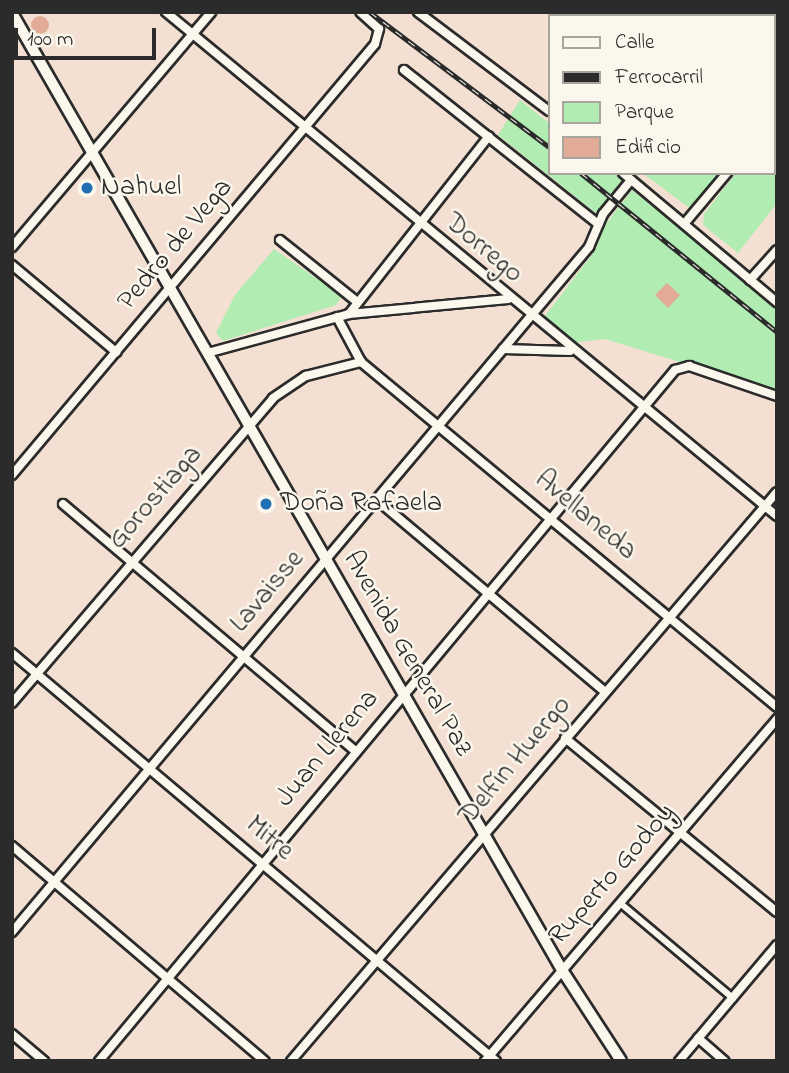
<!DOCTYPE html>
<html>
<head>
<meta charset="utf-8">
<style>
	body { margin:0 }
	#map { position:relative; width:789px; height:1073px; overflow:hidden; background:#f3e0d2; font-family:"Indie Flower",sans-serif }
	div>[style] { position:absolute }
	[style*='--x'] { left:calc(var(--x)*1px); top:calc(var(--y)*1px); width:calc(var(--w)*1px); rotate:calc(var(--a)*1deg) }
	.green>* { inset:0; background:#b1edb2 }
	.building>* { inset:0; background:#e1ab97 }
	.round { border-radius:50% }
	.roads { filter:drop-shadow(2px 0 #2b2b2b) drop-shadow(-2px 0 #2b2b2b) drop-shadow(0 2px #2b2b2b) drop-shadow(0 -2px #2b2b2b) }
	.pedestrian>* { height:6px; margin:-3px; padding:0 3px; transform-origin:3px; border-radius:3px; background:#fbf7ec }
	.minor>* { height:8px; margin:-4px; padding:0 4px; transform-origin:4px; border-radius:4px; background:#fbf7ec }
	.secondary>* { height:10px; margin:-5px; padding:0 5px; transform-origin:5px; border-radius:5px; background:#fbf7ec }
	.rail>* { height:5px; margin-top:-2.5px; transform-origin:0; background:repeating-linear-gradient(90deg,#fbf7ec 0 8px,#2b2b2b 0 16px); box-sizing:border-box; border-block:2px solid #2b2b2b }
	.dots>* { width:19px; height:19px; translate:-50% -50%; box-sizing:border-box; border:4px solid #fbf7ec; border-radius:50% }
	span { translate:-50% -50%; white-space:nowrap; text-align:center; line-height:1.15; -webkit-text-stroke:5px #fbf7ec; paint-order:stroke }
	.poi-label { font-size:28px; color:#2b2b2b }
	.left { translate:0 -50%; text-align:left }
	.street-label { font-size:28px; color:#2b2b2b }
	.frame { position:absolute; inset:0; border:14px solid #2b2b2b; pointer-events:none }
	.legend { position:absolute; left:548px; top:14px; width:228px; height:161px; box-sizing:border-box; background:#fbf7ec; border:2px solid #a8a59f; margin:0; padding:9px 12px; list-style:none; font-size:21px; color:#2b2b2b }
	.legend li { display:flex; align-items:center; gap:14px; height:35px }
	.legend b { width:35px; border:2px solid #a8a59f }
	.scale { position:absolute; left:14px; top:28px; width:142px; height:32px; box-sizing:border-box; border:4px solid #2b2b2b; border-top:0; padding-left:9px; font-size:21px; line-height:24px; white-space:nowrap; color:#2b2b2b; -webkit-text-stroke:5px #fbf7ec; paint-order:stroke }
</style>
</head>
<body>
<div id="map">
	<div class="green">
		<div style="clip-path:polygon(520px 100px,549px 123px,549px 173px,613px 173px,622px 180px,597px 214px,498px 135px)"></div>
		<div style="clip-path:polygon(773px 133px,777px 203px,738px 253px,703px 225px,704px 214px,736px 173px,773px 173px)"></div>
		<div style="clip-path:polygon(642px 173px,723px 173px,690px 208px)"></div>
		<div style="clip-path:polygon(632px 190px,777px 308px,777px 392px,605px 339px,571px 343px,541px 321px,594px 252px,605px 225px)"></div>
		<div style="clip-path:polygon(274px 249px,342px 296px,336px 305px,223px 341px,216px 333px,235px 295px)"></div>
	</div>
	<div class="building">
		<div class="round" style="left:31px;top:16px;width:18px;height:18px"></div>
		<div style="clip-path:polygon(667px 283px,680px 295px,668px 308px,655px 295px)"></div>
	</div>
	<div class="roads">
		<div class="pedestrian">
			<div style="--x:620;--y:903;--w:148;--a:40.1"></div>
		</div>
		<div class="minor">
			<div style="--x:166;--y:12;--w:792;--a:39.52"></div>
			<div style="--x:418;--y:12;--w:164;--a:37.1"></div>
			<div style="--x:650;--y:12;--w:6;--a:45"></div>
			<div style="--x:626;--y:16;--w:5;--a:-53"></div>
			<div style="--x:743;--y:16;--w:5;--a:-53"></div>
			<div style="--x:404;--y:70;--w:248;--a:38.4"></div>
			<div style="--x:773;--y:119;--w:6;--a:-45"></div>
			<div style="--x:623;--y:173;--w:201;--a:40"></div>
			<div style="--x:684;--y:224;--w:67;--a:-49.9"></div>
			<div style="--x:280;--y:240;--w:96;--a:38.7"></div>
			<div style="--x:12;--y:247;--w:308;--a:-49.7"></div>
			<div style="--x:12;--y:265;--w:136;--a:39.9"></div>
			<div style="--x:750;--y:280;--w:40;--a:-48"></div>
			<div style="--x:349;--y:314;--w:226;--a:-51.8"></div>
			<div style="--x:337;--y:317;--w:51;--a:61.9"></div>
			<div style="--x:361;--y:362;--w:540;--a:39.67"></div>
			<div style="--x:503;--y:349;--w:67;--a:1.7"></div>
			<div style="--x:211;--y:352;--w:143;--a:-15.4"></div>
			<div style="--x:349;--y:314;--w:160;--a:-5.4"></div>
			<div style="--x:12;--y:475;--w:563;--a:-49.89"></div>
			<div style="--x:375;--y:44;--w:16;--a:-75"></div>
			<div style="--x:379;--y:29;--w:25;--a:-138"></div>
			<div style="--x:376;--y:499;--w:299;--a:40.1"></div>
			<div style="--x:63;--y:504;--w:384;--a:40.2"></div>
			<div style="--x:12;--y:653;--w:633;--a:40.13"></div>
			<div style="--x:12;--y:703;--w:401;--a:-49.4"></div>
			<div style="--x:273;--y:398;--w:40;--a:-34"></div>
			<div style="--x:306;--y:376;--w:57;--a:-14.3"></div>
			<div style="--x:565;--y:738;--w:274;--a:39.4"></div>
			<div style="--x:12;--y:846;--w:332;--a:40.4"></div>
			<div style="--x:12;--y:932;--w:896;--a:-49.89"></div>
			<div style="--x:589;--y:247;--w:36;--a:-67"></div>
			<div style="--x:603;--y:214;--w:44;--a:-50.5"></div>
			<div style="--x:12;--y:1034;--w:42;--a:40.2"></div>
			<div style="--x:698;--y:1038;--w:35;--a:41"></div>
			<div style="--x:99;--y:1061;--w:900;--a:-50.19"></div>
			<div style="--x:675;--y:370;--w:15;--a:-16"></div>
			<div style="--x:689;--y:366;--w:93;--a:18.8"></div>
			<div style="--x:291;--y:1061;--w:748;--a:-49.5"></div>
			<div style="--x:485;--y:1061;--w:450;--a:-49.5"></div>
			<div style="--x:679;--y:1061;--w:152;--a:-49.8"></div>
		</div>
		<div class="secondary">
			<div style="--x:12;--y:13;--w:1104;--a:60.11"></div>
			<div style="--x:562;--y:970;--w:108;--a:57"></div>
		</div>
	</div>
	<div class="rail">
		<div style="--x:370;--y:12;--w:224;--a:37"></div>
		<div style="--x:581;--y:173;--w:252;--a:39"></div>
	</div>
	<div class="dots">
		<div style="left:87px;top:188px;background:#1f6fb2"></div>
		<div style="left:266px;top:504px;background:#1f6fb2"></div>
	</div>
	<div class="poi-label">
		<span class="left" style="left:101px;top:188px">Nahuel</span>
		<span class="left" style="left:280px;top:504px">Doña Rafaela</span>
	</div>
	<div class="street-label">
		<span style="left:176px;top:245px;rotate:-50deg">Pedro de Vega</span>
		<span style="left:483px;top:249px;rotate:40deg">Dorrego</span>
		<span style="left:156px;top:498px;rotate:-49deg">Gorostiaga</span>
		<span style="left:585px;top:516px;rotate:40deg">Avellaneda</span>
		<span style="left:268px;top:592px;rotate:-50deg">Lavaisse</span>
		<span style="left:407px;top:654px;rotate:60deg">Avenida General Paz</span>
		<span style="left:328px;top:749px;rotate:-50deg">Juan Llerena</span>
		<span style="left:516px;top:761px;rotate:-50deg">Delfín Huergo</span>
		<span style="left:269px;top:839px;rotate:40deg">Mitre</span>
		<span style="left:613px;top:875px;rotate:-49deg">Ruperto Godoy</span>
	</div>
	<div class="frame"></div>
	<ul class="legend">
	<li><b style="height:9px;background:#fbf7ec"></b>Calle</li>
	<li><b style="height:9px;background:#2b2b2b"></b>Ferrocarril</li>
	<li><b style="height:19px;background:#b1edb2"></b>Parque</li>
	<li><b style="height:19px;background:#e1ab97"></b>Edificio</li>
	</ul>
	<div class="scale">100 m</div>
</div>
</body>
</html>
